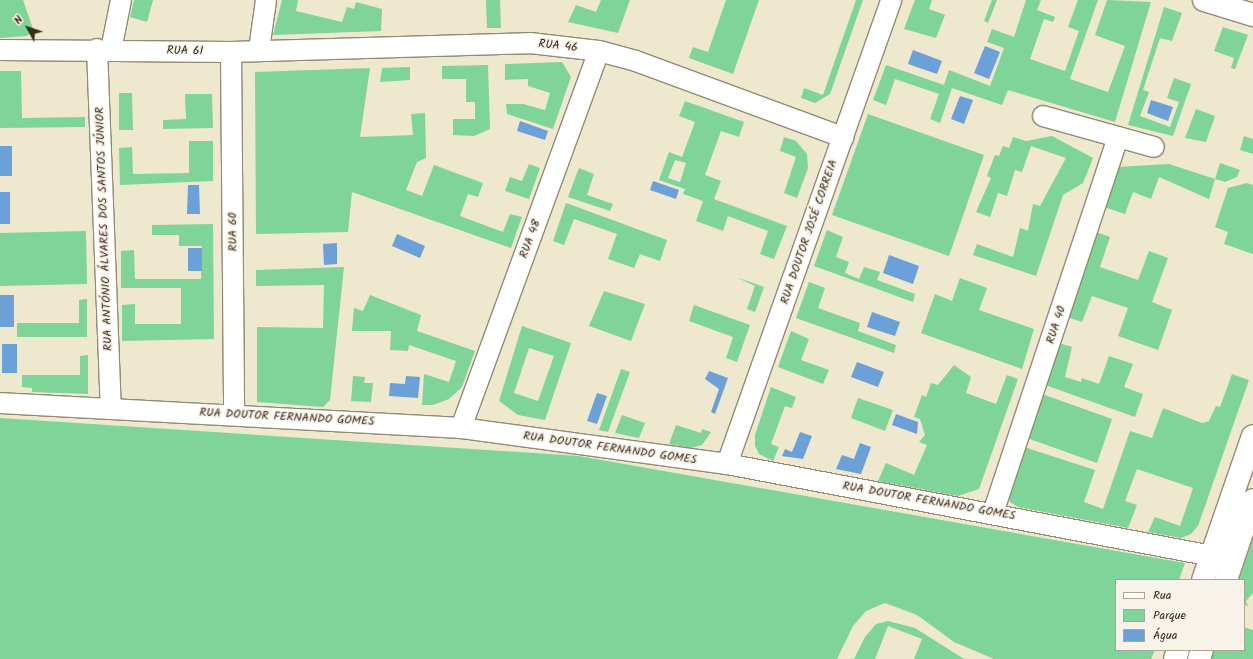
<!DOCTYPE html>
<html>
<head>
<meta charset="utf-8">
<style>
	body { margin:0 }
	#map { position:relative; width:1253px; height:659px; overflow:hidden; background:#eee8cf; font-family:Kalam,sans-serif }
	div>[style] { position:absolute }
	[style*='--x'] { left:calc(var(--x)*1px); top:calc(var(--y)*1px); width:calc(var(--w)*1px); rotate:calc(var(--a)*1deg) }
	.green>* { inset:0; background:#7ed499 }
	.water>* { inset:0; background:#6ba0d8 }
	.roads { filter:drop-shadow(1px 0 #948976) drop-shadow(-1px 0 #948976) drop-shadow(0 1px #948976) drop-shadow(0 -1px #948976) }
	.minor>* { height:20px; margin:-10px; padding:0 10px; transform-origin:10px; border-radius:10px; background:#fff }
	.tertiary>* { height:22px; margin:-11px; padding:0 11px; transform-origin:11px; border-radius:11px; background:#fff }
	span { translate:-50% -50%; white-space:nowrap; text-align:center; line-height:1.15; -webkit-text-stroke:3.5px #f7f3e8; paint-order:stroke }
	.street-label { font-size:12px; color:#3b2a1e }
	.legend { position:absolute; left:1115px; top:579px; width:130px; height:72px; box-sizing:border-box; background:#f7f3e8; border:1px solid #aca397; margin:0; padding:5px 7px; list-style:none; font-size:12px; color:#3b2a1e }
	.legend li { display:flex; align-items:center; gap:8px; height:20px }
	.legend b { width:20px; border:1px solid #aca397 }
	.north { position:absolute; left:8px; top:8px; width:40px; height:40px; -webkit-text-stroke:3px #f7f3e8; paint-order:stroke; rotate:310deg; font-size:11px; font-weight:700; line-height:16px; text-align:center; color:#3b2a1e }
	.north::after { content:''; display:block; margin:auto; width:14px; height:18px; background:#3b2a1e; clip-path:polygon(50% 0,100% 100%,50% 72%,0 100%) }
</style>
</head>
<body>
<div id="map">
	<div class="green">
		<div style="clip-path:polygon(0 0,23px 0,34px 32px,26px 36px,0 38px)"></div>
		<div style="clip-path:polygon(134px 0,153px 0,147px 22px,130px 17px)"></div>
		<div style="clip-path:polygon(282px 0,298px 0,296px 11px,342px 22px,347px 7px,354px 9px,356px 2px,382px 9px,381px 31px,273px 35px)"></div>
		<div style="clip-path:polygon(486px 0,500px 0,501px 28px,487px 28px)"></div>
		<div style="clip-path:polygon(601px 0,630px 0,618px 33px,568px 22px,576px 5px,596px 12px)"></div>
		<div style="clip-path:polygon(726px 0,759px 0,733px 74px,689px 58px,693px 47px,708px 52px)"></div>
		<div style="clip-path:polygon(856px 0,863px 0,830px 94px,815px 103px,801px 98px,804px 88px,823px 95px)"></div>
		<div style="clip-path:polygon(915px 0,932px 0,929px 9px,945px 15px,936px 38px,904px 29px)"></div>
		<div style="clip-path:polygon(992px 0,997px 0,988px 23px,984px 21px)"></div>
		<div style="clip-path:polygon(1026px 0,1041px 0,1037px 10px,1055px 17px,1053px 22px,1044px 19px,1030px 59px,1065px 71px,1079px 31px,1068px 27px,1078px 0,1098px 0,1070px 79px,1108px 92px,1125px 46px,1095px 35px,1107px 0,1151px 2px,1115px 122px,1008px 90px,1002px 105px,952px 88px,940px 123px,930px 119px,939px 94px,895px 79px,886px 105px,873px 100px,886px 65px,944px 85px,949px 70px,990px 86px,1004px 48px,987px 42px,992px 29px,1014px 37px)"></div>
		<div style="clip-path:polygon(1164px 7px,1182px 13px,1172px 41px,1160px 38px,1143px 90px,1149px 92px,1140px 116px,1170px 127px,1179px 102px,1167px 98px,1174px 78px,1191px 84px,1173px 136px,1128px 125px)"></div>
		<div style="clip-path:polygon(1223px 27px,1248px 35px,1235px 69px,1231px 68px,1234px 58px,1214px 51px)"></div>
		<div style="clip-path:polygon(562px 62px,571px 77px,553px 129px,507px 114px,506px 104px,523px 104px,545px 110px,550px 93px,528px 86px,528px 79px,505px 80px,505px 64px)"></div>
		<div style="clip-path:polygon(488px 65px,490px 129px,474px 136px,453px 135px,453px 119px,475px 119px,475px 102px,466px 102px,466px 79px,442px 79px,442px 66px)"></div>
		<div style="clip-path:polygon(410px 67px,410px 80px,380px 82px,382px 68px)"></div>
		<div style="clip-path:polygon(370px 68px,360px 137px,413px 135px,411px 114px,425px 113px,426px 158px,417px 162px,406px 190px,422px 196px,434px 165px,483px 183px,478px 197px,468px 194px,460px 216px,503px 232px,510px 214px,522px 217px,511px 248px,352px 192px,348px 232px,256px 234px,255px 72px)"></div>
		<div style="clip-path:polygon(0 71px,21px 71px,22px 118px,85px 117px,85px 127px,0 128px)"></div>
		<div style="clip-path:polygon(119px 93px,132px 93px,133px 130px,119px 130px)"></div>
		<div style="clip-path:polygon(185px 94px,212px 94px,213px 128px,163px 129px,163px 120px,186px 119px)"></div>
		<div style="clip-path:polygon(evenodd,685px 101px,744px 122px,739px 137px,721px 131px,705px 175px,721px 181px,714px 199px,787px 226px,774px 259px,760px 254px,768px 231px,728px 216px,723px 231px,696px 221px,703px 201px,683px 194px,685px 189px,659px 180px,669px 152px,682px 157px,695px 122px,679px 116px,685px 101px,675px 160px,686px 163px,680px 182px,668px 178px,675px 160px)"></div>
		<div style="clip-path:polygon(1196px 109px,1215px 116px,1206px 142px,1185px 138px)"></div>
		<div style="clip-path:polygon(868px 114px,984px 155px,949px 256px,832px 215px)"></div>
		<div style="clip-path:polygon(1052px 136px,1093px 158px,1083px 183px,1063px 195px,1036px 276px,973px 255px,977px 244px,1013px 257px,1020px 228px,1028px 231px,1033px 204px,1040px 206px,1066px 158px,1031px 146px,1022px 172px,1015px 170px,1007px 196px,998px 193px,990px 217px,976px 212px,991px 178px,987px 176px,995px 155px,999px 156px,1003px 146px,1009px 148px,1013px 137px,1026px 141px)"></div>
		<div style="clip-path:polygon(1244px 136px,1253px 139px,1253px 154px,1240px 150px)"></div>
		<div style="clip-path:polygon(784px 137px,796px 141px,807px 154px,808px 168px,797px 198px,784px 193px,796px 157px,780px 151px)"></div>
		<div style="clip-path:polygon(189px 141px,213px 141px,213px 181px,120px 185px,119px 148px,132px 147px,133px 174px,189px 173px)"></div>
		<div style="clip-path:polygon(1220px 163px,1240px 170px,1237px 177px,1225px 182px,1215px 179px,1209px 199px,1159px 177px,1151px 199px,1133px 192px,1125px 214px,1104px 207px,1117px 167px,1169px 164px,1215px 179px)"></div>
		<div style="clip-path:polygon(529px 164px,540px 168px,529px 199px,505px 191px,510px 177px,522px 181px)"></div>
		<div style="clip-path:polygon(579px 168px,594px 174px,587px 195px,613px 204px,610px 211px,568px 197px)"></div>
		<div style="clip-path:polygon(1247px 183px,1253px 185px,1253px 254px,1224px 244px,1228px 232px,1215px 227px,1228px 188px)"></div>
		<div style="clip-path:polygon(566px 203px,667px 240px,660px 261px,640px 254px,634px 268px,608px 259px,617px 234px,574px 219px,564px 245px,553px 241px)"></div>
		<div style="clip-path:polygon(213px 224px,214px 339px,122px 341px,122px 305px,135px 304px,135px 324px,181px 324px,181px 288px,121px 288px,121px 251px,134px 250px,135px 279px,201px 279px,202px 246px,179px 246px,179px 235px,152px 235px,152px 225px)"></div>
		<div style="clip-path:polygon(827px 230px,843px 237px,836px 257px,849px 262px,845px 273px,859px 279px,864px 267px,880px 272px,877px 280px,915px 294px,913px 302px,814px 266px)"></div>
		<div style="clip-path:polygon(86px 231px,87px 284px,0 286px,0 233px)"></div>
		<div style="clip-path:polygon(1096px 232px,1110px 237px,1100px 267px,1138px 280px,1149px 251px,1168px 258px,1152px 302px,1172px 310px,1158px 350px,1118px 336px,1128px 308px,1092px 296px,1082px 322px,1067px 317px)"></div>
		<div style="clip-path:polygon(344px 267px,330px 400px,323px 407px,257px 402px,257px 327px,323px 328px,324px 285px,256px 286px,256px 270px)"></div>
		<div style="clip-path:polygon(736px 277px,764px 287px,755px 312px,747px 309px,755px 286px)"></div>
		<div style="clip-path:polygon(960px 278px,987px 288px,979px 310px,1034px 329px,1022px 369px,921px 333px,935px 294px,952px 301px)"></div>
		<div style="clip-path:polygon(809px 282px,825px 288px,818px 308px,860px 323px,858px 331px,896px 345px,894px 353px,796px 318px)"></div>
		<div style="clip-path:polygon(604px 291px,645px 304px,631px 341px,589px 326px)"></div>
		<div style="clip-path:polygon(370px 295px,421px 315px,417px 331px,475px 351px,462px 387px,449px 399px,433px 405px,422px 405px,424px 374px,449px 382px,456px 361px,409px 345px,408px 351px,390px 350px,391px 331px,352px 331px,354px 308px,363px 311px)"></div>
		<div style="clip-path:polygon(87px 299px,87px 337px,17px 337px,17px 323px,79px 323px,79px 300px)"></div>
		<div style="clip-path:polygon(694px 305px,750px 325px,737px 362px,726px 358px,733px 337px,689px 321px)"></div>
		<div style="clip-path:polygon(evenodd,522px 326px,571px 343px,545px 420px,518px 415px,499px 401px,522px 326px,529px 348px,554px 356px,538px 401px,514px 393px,529px 348px)"></div>
		<div style="clip-path:polygon(791px 331px,809px 339px,801px 360px,829px 370px,823px 384px,778px 367px)"></div>
		<div style="clip-path:polygon(1059px 343px,1072px 347px,1065px 377px,1081px 382px,1082px 378px,1099px 384px,1109px 356px,1133px 364px,1124px 387px,1143px 394px,1135px 417px,1045px 385px)"></div>
		<div style="clip-path:polygon(88px 355px,88px 394px,32px 392px,32px 388px,22px 387px,22px 375px,80px 375px,80px 356px)"></div>
		<div style="clip-path:polygon(954px 365px,971px 377px,966px 393px,996px 404px,1007px 375px,1018px 379px,979px 489px,958px 496px,878px 481px,886px 463px,914px 475px,927px 445px,919px 442px,925px 435px,920px 419px,914px 417px,922px 395px,926px 397px,931px 383px,938px 385px)"></div>
		<div style="clip-path:polygon(621px 369px,630px 372px,608px 432px,599px 430px)"></div>
		<div style="clip-path:polygon(1232px 374px,1249px 380px,1198px 526px,1191px 534px,1181px 538px,1148px 532px,1155px 517px,1180px 526px,1193px 488px,1137px 469px,1125px 501px,1137px 505px,1128px 528px,1018px 507px,1010px 502px,1008px 493px,1024px 447px,1095px 470px,1084px 502px,1103px 509px,1130px 431px,1152px 438px,1163px 408px,1202px 423px,1209px 421px,1216px 406px,1220px 407px)"></div>
		<div style="clip-path:polygon(353px 376px,365px 377px,364px 383px,373px 383px,371px 402px,351px 401px)"></div>
		<div style="clip-path:polygon(771px 387px,796px 397px,792px 408px,785px 406px,771px 444px,779px 447px,773px 461px,759px 454px,755px 446px,755px 435px)"></div>
		<div style="clip-path:polygon(1042px 394px,1112px 419px,1097px 463px,1027px 438px)"></div>
		<div style="clip-path:polygon(858px 398px,893px 410px,885px 431px,851px 418px)"></div>
		<div style="clip-path:polygon(622px 415px,645px 423px,639px 438px,615px 433px)"></div>
		<div style="clip-path:polygon(0 418px,579px 456px,1185px 563px,1179px 580px,1116px 580px,1116px 650px,1155px 650px,1151px 659px,994px 659px,954px 642px,917px 615px,885px 603px,866px 611px,853px 626px,837px 659px,0 659px)"></div>
		<div style="clip-path:polygon(676px 425px,701px 433px,702px 429px,711px 432px,702px 445px,691px 448px,669px 444px)"></div>
		<div style="clip-path:polygon(1253px 538px,1253px 593px,1246px 601px,1248px 606px,1244px 605px,1244px 580px,1239px 580px)"></div>
		<div style="clip-path:polygon(888px 621px,915px 628px,964px 659px,914px 659px,922px 639px,888px 626px,875px 659px,854px 659px,865px 637px,876px 624px)"></div>
		<div style="clip-path:polygon(1244px 627px,1253px 630px,1253px 659px,1211px 659px,1214px 650px,1244px 650px)"></div>
	</div>
	<div class="water">
		<div style="clip-path:polygon(985px 46px,1000px 52px,989px 79px,974px 73px)"></div>
		<div style="clip-path:polygon(913px 50px,942px 61px,937px 74px,908px 64px)"></div>
		<div style="clip-path:polygon(960px 96px,973px 100px,964px 124px,951px 119px)"></div>
		<div style="clip-path:polygon(1151px 100px,1173px 107px,1168px 121px,1147px 113px)"></div>
		<div style="clip-path:polygon(520px 121px,548px 131px,545px 140px,517px 131px)"></div>
		<div style="clip-path:polygon(0 146px,12px 146px,12px 176px,0 176px)"></div>
		<div style="clip-path:polygon(653px 181px,679px 190px,676px 199px,650px 190px)"></div>
		<div style="clip-path:polygon(188px 185px,199px 185px,200px 214px,187px 214px)"></div>
		<div style="clip-path:polygon(0 192px,10px 192px,10px 224px,0 224px)"></div>
		<div style="clip-path:polygon(397px 234px,425px 246px,420px 258px,392px 246px)"></div>
		<div style="clip-path:polygon(337px 243px,337px 264px,324px 265px,323px 244px)"></div>
		<div style="clip-path:polygon(188px 248px,202px 248px,202px 271px,188px 271px)"></div>
		<div style="clip-path:polygon(889px 255px,919px 266px,913px 284px,883px 273px)"></div>
		<div style="clip-path:polygon(0 295px,14px 295px,14px 327px,0 327px)"></div>
		<div style="clip-path:polygon(872px 312px,900px 322px,895px 336px,867px 327px)"></div>
		<div style="clip-path:polygon(2px 344px,17px 344px,17px 373px,2px 373px)"></div>
		<div style="clip-path:polygon(857px 362px,884px 372px,878px 387px,851px 377px)"></div>
		<div style="clip-path:polygon(709px 371px,728px 378px,715px 414px,711px 412px,719px 389px,705px 379px)"></div>
		<div style="clip-path:polygon(406px 376px,420px 377px,418px 398px,389px 396px,390px 383px,405px 384px)"></div>
		<div style="clip-path:polygon(597px 393px,607px 396px,597px 424px,587px 421px)"></div>
		<div style="clip-path:polygon(896px 414px,918px 422px,917px 434px,892px 425px)"></div>
		<div style="clip-path:polygon(800px 432px,812px 436px,803px 459px,782px 456px,785px 449px,792px 452px)"></div>
		<div style="clip-path:polygon(860px 443px,871px 447px,861px 474px,836px 469px,842px 455px,854px 459px)"></div>
	</div>
	<div class="roads">
		<div class="minor">
			<div style="--x:97;--y:49;--w:359;--a:87.8"></div>
			<div style="--x:0;--y:50;--w:231;--a:0.5"></div>
			<div style="--x:231;--y:52;--w:299;--a:-1.7"></div>
			<div style="--x:530;--y:43;--w:69;--a:6.6"></div>
			<div style="--x:599;--y:51;--w:38;--a:15"></div>
			<div style="--x:636;--y:61;--w:221;--a:20.2"></div>
			<div style="--x:111;--y:50;--w:51;--a:-78.7"></div>
			<div style="--x:259;--y:50;--w:50;--a:-82"></div>
			<div style="--x:231;--y:52;--w:361;--a:89.5"></div>
			<div style="--x:1043;--y:116;--w:115;--a:15.6"></div>
			<div style="--x:0;--y:403;--w:462;--a:3.1"></div>
			<div style="--x:461;--y:428;--w:268;--a:7.7"></div>
			<div style="--x:727;--y:464;--w:510;--a:10.74"></div>
			<div style="--x:461;--y:428;--w:401;--a:-69.9"></div>
			<div style="--x:727;--y:464;--w:492;--a:-70.5"></div>
			<div style="--x:993;--y:513;--w:396;--a:-71.6"></div>
		</div>
		<div class="tertiary">
			<div style="--x:1204;--y:0;--w:51;--a:17"></div>
			<div style="--x:1203;--y:580;--w:152;--a:-70.9"></div>
			<div style="--x:1226;--y:580;--w:84;--a:-71.4"></div>
			<div style="--x:1175;--y:659;--w:9;--a:-72"></div>
			<div style="--x:1199;--y:659;--w:9;--a:-72"></div>
		</div>
	</div>
	<div class="street-label">
		<span style="left:558px;top:46px;rotate:6deg">RUA 46</span>
		<span style="left:185px;top:51px;rotate:1deg">RUA 61</span>
		<span style="left:104px;top:229px;rotate:-92deg">RUA ANTÓNIO ÁLVARES DOS SANTOS JÚNIOR</span>
		<span style="left:233px;top:232px;rotate:-91deg">RUA 60</span>
		<span style="left:809px;top:232px;rotate:-71deg">RUA DOUTOR JOSÉ CORREIA</span>
		<span style="left:530px;top:239px;rotate:-70deg">RUA 48</span>
		<span style="left:1056px;top:325px;rotate:-72deg">RUA 40</span>
		<span style="left:287px;top:417px;rotate:3deg">RUA DOUTOR FERNANDO GOMES</span>
		<span style="left:610px;top:448px;rotate:8deg">RUA DOUTOR FERNANDO GOMES</span>
		<span style="left:929px;top:501px;rotate:10deg">RUA DOUTOR FERNANDO GOMES</span>
	</div>
	<ul class="legend">
	<li><b style="height:5px;background:#fff"></b>Rua</li>
	<li><b style="height:11px;background:#7ed499"></b>Parque</li>
	<li><b style="height:11px;background:#6ba0d8"></b>Água</li>
	</ul>
	<div class="north">N</div>
</div>
</body>
</html>
